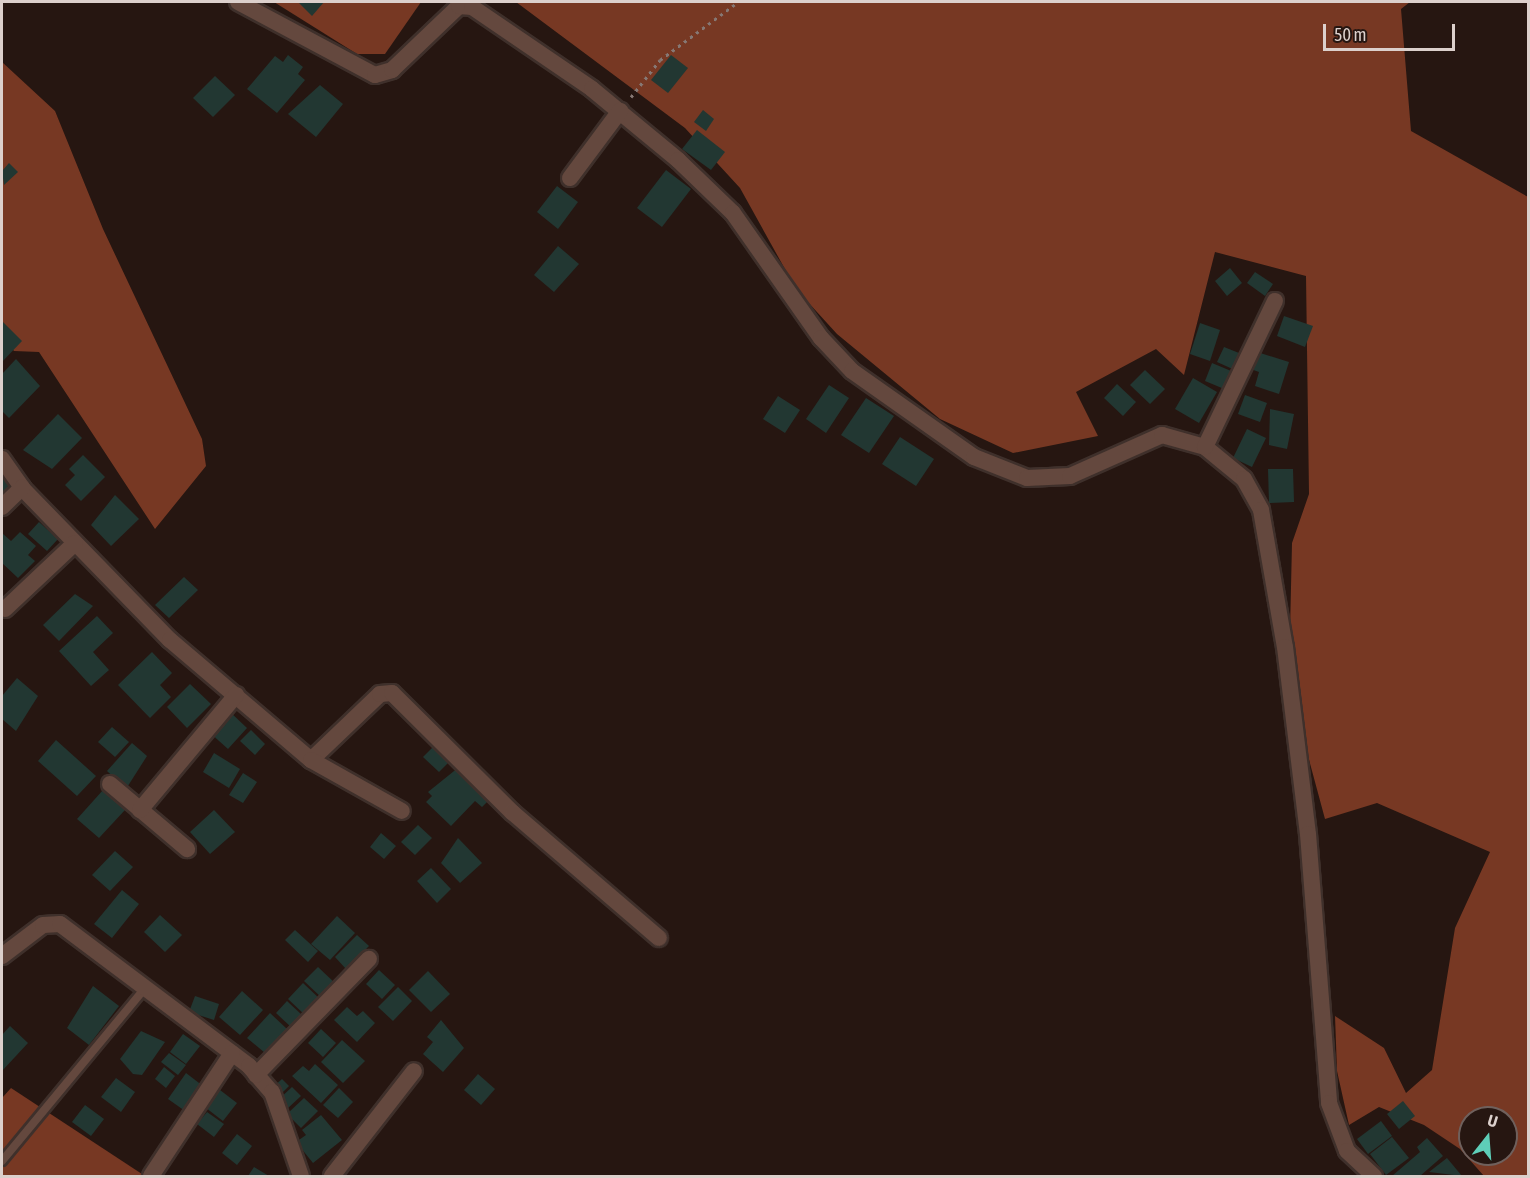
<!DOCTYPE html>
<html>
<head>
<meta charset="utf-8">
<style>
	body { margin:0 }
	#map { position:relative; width:1530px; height:1178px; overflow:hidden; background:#261611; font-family:"Asap Condensed",sans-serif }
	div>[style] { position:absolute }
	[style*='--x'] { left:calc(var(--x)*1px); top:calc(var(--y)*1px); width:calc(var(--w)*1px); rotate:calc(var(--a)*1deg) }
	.forest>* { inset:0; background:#773823 }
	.building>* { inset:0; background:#223732 }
	.path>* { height:3px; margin-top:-1.5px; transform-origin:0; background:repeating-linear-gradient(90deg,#867874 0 3px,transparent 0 7.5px) }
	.roads { filter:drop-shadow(2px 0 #3f302b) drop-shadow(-2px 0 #3f302b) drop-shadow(0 2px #3f302b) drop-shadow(0 -2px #3f302b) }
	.service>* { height:8px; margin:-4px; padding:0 4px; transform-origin:4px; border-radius:4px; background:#64483e }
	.minor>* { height:16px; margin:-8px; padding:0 8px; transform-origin:8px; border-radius:8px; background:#64483e }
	span { translate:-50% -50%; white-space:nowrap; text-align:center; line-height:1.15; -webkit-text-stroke:4.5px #261611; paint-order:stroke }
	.frame { position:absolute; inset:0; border:3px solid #dcd0cc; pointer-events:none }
	.north { position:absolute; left:1458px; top:1106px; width:60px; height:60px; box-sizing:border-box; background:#261611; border:2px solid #6f605c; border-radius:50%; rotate:17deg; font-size:16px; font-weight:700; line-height:24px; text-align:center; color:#dcd0cc }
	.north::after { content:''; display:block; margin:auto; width:21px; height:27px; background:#5eceb8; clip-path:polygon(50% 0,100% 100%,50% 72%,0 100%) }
	.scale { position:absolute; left:1323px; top:24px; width:132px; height:27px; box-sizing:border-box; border:3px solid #dcd0cc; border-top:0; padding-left:8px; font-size:18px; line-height:21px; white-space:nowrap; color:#dcd0cc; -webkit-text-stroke:4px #261611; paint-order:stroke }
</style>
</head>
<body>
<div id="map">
	<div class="forest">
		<div style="clip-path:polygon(274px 2px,421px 2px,385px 54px,357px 54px)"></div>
		<div style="clip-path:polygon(evenodd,516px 2px,1410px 2px,1401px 9px,1411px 131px,1528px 197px,1528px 1176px,1484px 1176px,1460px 1149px,1424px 1125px,1379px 1107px,1349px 1125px,1337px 1071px,1335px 1016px,1384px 1048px,1406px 1093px,1432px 1070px,1455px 928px,1490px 852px,1377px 803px,1325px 819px,1308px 756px,1290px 631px,1292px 543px,1309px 494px,1306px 276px,1215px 252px,1184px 375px,1156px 349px,1076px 392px,1098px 436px,1013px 453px,940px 419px,837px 334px,796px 289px,740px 188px,685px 128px,516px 2px,1470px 1118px,1506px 1118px,1506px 1154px,1470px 1154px,1470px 1118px)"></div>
		<div style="clip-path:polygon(2px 62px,55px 111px,103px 229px,202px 439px,206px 466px,155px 529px,39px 352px,14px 351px,2px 337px)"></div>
		<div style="clip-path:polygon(11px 1088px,145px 1176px,2px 1176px,2px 1098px)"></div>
	</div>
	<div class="building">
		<div style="clip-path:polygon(298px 2px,324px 2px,312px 16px)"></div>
		<div style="clip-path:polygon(288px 55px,303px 67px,298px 74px,305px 80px,277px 113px,247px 89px,275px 56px,283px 62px)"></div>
		<div style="clip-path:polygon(671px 55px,688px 68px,668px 93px,651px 80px)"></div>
		<div style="clip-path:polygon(215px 76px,235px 95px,213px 117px,193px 98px)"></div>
		<div style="clip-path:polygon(320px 85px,343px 104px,316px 137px,288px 114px)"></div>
		<div style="clip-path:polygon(703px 110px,714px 119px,706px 131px,694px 122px)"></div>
		<div style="clip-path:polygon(697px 130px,725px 152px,711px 170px,682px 149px)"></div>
		<div style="clip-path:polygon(9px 163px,18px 172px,4px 185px,2px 171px)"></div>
		<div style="clip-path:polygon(666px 170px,691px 189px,662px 227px,637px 208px)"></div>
		<div style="clip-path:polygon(557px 186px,578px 202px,558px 229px,537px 212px)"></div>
		<div style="clip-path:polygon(558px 246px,579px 264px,554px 292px,534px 275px)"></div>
		<div style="clip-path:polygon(1230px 268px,1242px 283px,1227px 296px,1215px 281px)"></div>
		<div style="clip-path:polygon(1255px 272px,1273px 284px,1265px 296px,1247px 283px)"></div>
		<div style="clip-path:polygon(1284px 316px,1313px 326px,1305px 347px,1277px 336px)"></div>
		<div style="clip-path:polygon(2px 321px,22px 341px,2px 362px)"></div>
		<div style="clip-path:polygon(1200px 323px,1220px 330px,1210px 361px,1190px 354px)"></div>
		<div style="clip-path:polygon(1224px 347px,1244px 355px,1237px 371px,1217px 362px)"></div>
		<div style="clip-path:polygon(1254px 351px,1289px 362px,1279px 394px,1255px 386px,1259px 372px,1248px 368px)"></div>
		<div style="clip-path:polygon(16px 359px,40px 386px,9px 418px,2px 411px,2px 374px)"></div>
		<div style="clip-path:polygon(1212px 363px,1236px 373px,1229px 391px,1205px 381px)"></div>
		<div style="clip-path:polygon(1145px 370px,1165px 389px,1150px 404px,1130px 385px)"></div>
		<div style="clip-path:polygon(1193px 378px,1217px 392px,1199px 423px,1175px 409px)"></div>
		<div style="clip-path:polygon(1117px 384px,1136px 402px,1123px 416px,1104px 398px)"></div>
		<div style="clip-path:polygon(829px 385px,849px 398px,826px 433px,806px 419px)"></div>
		<div style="clip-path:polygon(1245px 395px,1267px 403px,1260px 422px,1238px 414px)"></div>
		<div style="clip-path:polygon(778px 396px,800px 410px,785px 433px,763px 419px)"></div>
		<div style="clip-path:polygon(866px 398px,894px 416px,869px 453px,841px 435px)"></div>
		<div style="clip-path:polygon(1270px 409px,1294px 414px,1287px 449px,1269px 445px)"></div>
		<div style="clip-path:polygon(58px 414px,82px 438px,52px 469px,23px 450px)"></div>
		<div style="clip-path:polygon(1247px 429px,1266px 438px,1252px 467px,1233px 458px)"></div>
		<div style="clip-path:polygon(900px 437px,934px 459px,916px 486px,882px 464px)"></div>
		<div style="clip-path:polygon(83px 455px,105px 477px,81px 501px,65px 485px,75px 475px,69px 469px)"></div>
		<div style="clip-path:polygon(1268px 469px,1293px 469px,1294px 502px,1269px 503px)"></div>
		<div style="clip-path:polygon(2px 477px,12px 484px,2px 502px)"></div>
		<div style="clip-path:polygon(115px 495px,139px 519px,111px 546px,91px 525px)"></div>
		<div style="clip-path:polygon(39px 522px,58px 539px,47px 551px,28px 534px)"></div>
		<div style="clip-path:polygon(20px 532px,36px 546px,28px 555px,35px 561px,18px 578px,2px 563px,2px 533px,11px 541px)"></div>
		<div style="clip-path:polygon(184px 577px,198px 590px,169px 618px,155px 605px)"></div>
		<div style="clip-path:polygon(75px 594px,93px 606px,59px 641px,43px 625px)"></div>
		<div style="clip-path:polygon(97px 616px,113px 633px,93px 652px,109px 670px,91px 686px,59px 651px)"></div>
		<div style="clip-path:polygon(152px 652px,172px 673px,160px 685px,171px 697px,150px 718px,118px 685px)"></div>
		<div style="clip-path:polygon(17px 678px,38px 696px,16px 731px,2px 719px,2px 696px)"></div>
		<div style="clip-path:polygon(190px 684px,211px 704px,187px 728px,167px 707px)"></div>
		<div style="clip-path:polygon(229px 711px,247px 728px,228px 749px,209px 732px)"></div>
		<div style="clip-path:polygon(112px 727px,129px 742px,115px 757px,98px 742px)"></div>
		<div style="clip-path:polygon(251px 730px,265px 744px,255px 755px,240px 741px)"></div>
		<div style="clip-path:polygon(56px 740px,96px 776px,77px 796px,38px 761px)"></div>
		<div style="clip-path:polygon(132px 743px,147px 756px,126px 789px,107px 771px)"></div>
		<div style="clip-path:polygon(435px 745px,451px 760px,439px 772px,423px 757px)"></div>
		<div style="clip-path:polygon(214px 753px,240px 769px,229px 788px,203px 772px)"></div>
		<div style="clip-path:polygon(459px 767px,491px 798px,482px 807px,475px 801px,451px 826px,426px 802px,432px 796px,428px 792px)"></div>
		<div style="clip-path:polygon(243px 773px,257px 782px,243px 803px,229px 795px)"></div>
		<div style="clip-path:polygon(103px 790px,125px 810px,99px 838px,77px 819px)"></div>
		<div style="clip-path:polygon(214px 810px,235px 832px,210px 854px,190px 832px)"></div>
		<div style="clip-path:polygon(418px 825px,432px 838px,415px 855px,401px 842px)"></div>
		<div style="clip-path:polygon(381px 833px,396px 846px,384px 859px,370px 847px)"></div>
		<div style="clip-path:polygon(458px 838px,482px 863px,460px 883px,441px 863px)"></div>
		<div style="clip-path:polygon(115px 851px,133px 867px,110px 891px,92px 875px)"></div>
		<div style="clip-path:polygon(431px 868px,451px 889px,437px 903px,417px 881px)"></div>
		<div style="clip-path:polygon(122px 890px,139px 904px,112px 938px,94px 924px)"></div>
		<div style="clip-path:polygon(160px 915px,182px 935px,165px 952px,144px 932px)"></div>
		<div style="clip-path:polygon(337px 916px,355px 933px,330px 960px,311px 944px)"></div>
		<div style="clip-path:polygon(295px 930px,318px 951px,308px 962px,285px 940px)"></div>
		<div style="clip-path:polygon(357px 935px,369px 946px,346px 969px,335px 957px)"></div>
		<div style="clip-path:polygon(318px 967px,337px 985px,323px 999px,304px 981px)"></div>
		<div style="clip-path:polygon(379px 970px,395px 985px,382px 999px,366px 984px)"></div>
		<div style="clip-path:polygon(428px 971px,450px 994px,431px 1012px,409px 990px)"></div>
		<div style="clip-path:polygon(303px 983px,321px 1000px,306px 1016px,288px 999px)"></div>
		<div style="clip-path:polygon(93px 986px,119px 1006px,89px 1045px,67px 1028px)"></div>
		<div style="clip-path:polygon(398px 987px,412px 1001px,393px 1021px,378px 1007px)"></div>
		<div style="clip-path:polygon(242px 991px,263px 1010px,240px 1035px,219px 1017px)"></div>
		<div style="clip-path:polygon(195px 996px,219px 1004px,214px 1020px,189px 1012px)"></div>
		<div style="clip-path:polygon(287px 1001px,303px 1016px,292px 1028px,276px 1013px)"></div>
		<div style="clip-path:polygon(347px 1007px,357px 1016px,363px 1011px,375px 1023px,357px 1042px,334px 1020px)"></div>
		<div style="clip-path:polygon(270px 1013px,287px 1029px,265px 1053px,247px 1038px)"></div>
		<div style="clip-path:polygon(441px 1020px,464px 1048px,443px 1072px,423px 1054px,433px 1042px,427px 1037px)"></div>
		<div style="clip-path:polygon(10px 1026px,28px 1043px,2px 1071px,2px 1035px)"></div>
		<div style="clip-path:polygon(321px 1029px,336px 1043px,323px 1057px,308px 1043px)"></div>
		<div style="clip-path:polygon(141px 1031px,165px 1042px,142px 1075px,133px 1074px,120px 1059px)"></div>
		<div style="clip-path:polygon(183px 1034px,200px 1046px,186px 1064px,170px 1052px)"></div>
		<div style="clip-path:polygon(342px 1040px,365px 1061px,343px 1083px,321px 1062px)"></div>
		<div style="clip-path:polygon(169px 1053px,186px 1065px,178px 1075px,161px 1062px)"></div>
		<div style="clip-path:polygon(315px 1064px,338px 1085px,321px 1103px,292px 1076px,303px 1066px,309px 1071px)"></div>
		<div style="clip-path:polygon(164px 1067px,175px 1076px,166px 1088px,155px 1079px)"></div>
		<div style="clip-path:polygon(186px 1073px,203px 1086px,185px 1111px,168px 1099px)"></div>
		<div style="clip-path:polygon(478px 1074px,495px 1089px,481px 1105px,464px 1090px)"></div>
		<div style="clip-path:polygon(116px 1078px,135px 1092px,121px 1112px,101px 1097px)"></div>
		<div style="clip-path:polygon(282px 1079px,289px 1086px,282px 1093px,274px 1086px)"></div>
		<div style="clip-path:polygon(292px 1087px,301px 1096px,287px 1109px,278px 1100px)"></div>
		<div style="clip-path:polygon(339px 1088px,353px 1102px,338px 1118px,323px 1105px)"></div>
		<div style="clip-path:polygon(220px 1090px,237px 1103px,223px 1121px,206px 1108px)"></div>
		<div style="clip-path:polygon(304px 1098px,318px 1111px,301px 1128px,287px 1114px)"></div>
		<div style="clip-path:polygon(1403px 1101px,1415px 1116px,1399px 1129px,1387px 1114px)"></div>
		<div style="clip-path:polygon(85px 1105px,104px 1119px,91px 1136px,72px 1122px)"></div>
		<div style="clip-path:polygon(207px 1112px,224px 1124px,214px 1137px,197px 1124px)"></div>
		<div style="clip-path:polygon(321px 1115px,342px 1140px,313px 1163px,296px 1142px,306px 1135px,302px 1130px)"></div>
		<div style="clip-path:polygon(1381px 1121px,1392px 1136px,1368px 1154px,1357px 1139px)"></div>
		<div style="clip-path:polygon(237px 1134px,252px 1146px,237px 1165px,222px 1153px)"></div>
		<div style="clip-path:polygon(1392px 1137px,1409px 1158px,1386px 1175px,1370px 1154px)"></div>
		<div style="clip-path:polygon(1427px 1138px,1443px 1156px,1420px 1176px,1392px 1176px,1420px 1152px,1417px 1147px)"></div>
		<div style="clip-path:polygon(1447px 1158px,1462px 1176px,1429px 1172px)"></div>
		<div style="clip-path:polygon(254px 1167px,269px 1176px,248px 1176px)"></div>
	</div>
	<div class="path">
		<div style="--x:631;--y:97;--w:47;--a:-51.9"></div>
		<div style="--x:660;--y:60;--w:97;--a:-36.6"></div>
	</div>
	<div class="roads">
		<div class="service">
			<div style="--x:2;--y:1161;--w:224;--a:-50.4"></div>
		</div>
		<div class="minor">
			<div style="--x:238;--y:2;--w:155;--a:28.1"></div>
			<div style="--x:375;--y:75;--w:18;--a:-16"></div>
			<div style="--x:392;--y:70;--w:93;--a:-43.7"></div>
			<div style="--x:459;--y:6;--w:13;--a:4"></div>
			<div style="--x:472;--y:7;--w:145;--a:34.3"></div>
			<div style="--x:592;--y:89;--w:112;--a:39.5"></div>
			<div style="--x:678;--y:160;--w:76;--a:43.9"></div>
			<div style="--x:733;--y:213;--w:153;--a:54.9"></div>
			<div style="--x:821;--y:338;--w:45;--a:46.8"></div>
			<div style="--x:852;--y:371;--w:149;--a:35.2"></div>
			<div style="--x:974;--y:457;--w:57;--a:21.6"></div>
			<div style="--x:1027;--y:478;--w:43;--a:-2.7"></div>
			<div style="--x:1070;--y:476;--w:101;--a:-24"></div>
			<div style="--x:1162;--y:435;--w:45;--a:15.6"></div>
			<div style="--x:1205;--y:447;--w:50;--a:39.4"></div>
			<div style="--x:1244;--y:479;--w:35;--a:61"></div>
			<div style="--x:1261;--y:510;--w:139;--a:80.1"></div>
			<div style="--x:1285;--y:647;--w:188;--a:83"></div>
			<div style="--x:1308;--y:834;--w:270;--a:85.5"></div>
			<div style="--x:1329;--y:1103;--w:51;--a:69.4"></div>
			<div style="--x:1347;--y:1151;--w:37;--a:43"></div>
			<div style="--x:570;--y:178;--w:84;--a:-53.3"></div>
			<div style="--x:1205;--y:447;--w:162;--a:-64.4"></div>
			<div style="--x:2;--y:459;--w:35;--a:55"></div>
			<div style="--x:22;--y:488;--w:212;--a:45.8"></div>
			<div style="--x:170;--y:640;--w:185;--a:40.4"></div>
			<div style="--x:311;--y:760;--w:95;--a:-43.7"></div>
			<div style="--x:380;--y:694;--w:12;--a:-5"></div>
			<div style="--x:392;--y:693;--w:170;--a:44.8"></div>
			<div style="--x:513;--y:813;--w:192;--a:40.6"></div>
			<div style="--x:2;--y:507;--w:28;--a:-44"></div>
			<div style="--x:5;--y:609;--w:96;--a:-43.3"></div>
			<div style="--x:311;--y:760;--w:104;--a:29.3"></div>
			<div style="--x:110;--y:784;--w:101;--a:40.2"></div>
			<div style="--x:140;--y:810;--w:150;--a:-50.1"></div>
			<div style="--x:2;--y:956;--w:51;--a:-37.1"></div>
			<div style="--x:43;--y:925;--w:17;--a:-3"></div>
			<div style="--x:60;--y:924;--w:236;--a:36.9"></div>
			<div style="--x:249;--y:1066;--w:35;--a:49"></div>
			<div style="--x:272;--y:1092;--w:89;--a:71"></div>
			<div style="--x:256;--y:1075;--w:162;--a:-45.8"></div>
			<div style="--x:151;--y:1176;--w:147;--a:-56.6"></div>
			<div style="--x:332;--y:1176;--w:133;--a:-52"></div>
		</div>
	</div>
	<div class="frame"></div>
	<div class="north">U</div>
	<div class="scale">50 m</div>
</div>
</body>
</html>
